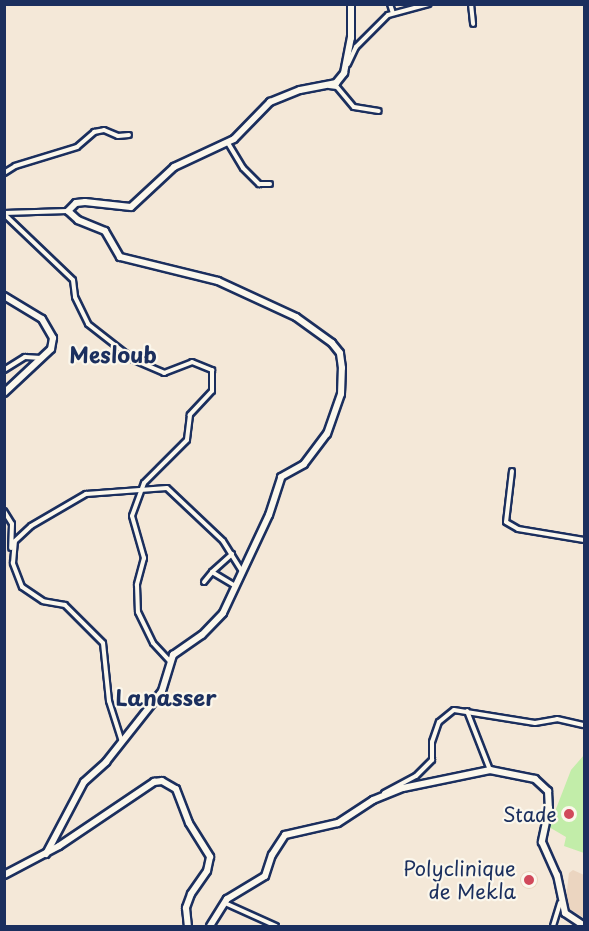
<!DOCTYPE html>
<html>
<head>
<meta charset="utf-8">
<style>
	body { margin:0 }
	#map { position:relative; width:589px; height:931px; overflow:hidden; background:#f4e8d8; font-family:"Playpen Sans",sans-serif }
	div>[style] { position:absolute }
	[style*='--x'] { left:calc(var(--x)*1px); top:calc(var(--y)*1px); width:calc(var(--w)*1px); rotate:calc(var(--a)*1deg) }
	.built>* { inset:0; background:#ebd5c0 }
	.round { border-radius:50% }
	.green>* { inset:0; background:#c2eda9 }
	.roads { filter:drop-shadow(2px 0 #1b2f5e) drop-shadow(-2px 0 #1b2f5e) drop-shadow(0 2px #1b2f5e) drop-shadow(0 -2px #1b2f5e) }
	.street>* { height:4px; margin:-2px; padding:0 2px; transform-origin:2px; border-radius:2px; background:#fbf7ec }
	.secondary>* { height:6px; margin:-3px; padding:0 3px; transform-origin:3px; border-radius:3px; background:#fbf7ec }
	.dots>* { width:16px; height:16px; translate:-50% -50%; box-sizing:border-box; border:3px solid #fbf7ec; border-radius:50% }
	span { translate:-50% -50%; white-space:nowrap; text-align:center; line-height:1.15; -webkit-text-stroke:4.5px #fbf7ec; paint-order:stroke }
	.poi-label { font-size:20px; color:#1b2f5e }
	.right { translate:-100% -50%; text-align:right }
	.quarter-label { font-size:22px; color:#1b2f5e; font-weight:700 }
	.frame { position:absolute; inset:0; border:6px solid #1b2f5e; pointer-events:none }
</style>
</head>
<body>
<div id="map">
	<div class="built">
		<div style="clip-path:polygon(573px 870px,584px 875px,584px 918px,565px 906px,569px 873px)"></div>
		<div class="round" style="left:520px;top:871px;width:18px;height:18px"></div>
	</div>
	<div class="green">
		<div style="clip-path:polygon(584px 755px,584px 853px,564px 846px,566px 837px,549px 827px,571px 770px)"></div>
	</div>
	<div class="roads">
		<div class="street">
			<div style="--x:390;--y:4;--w:9;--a:72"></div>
			<div style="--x:471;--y:4;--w:20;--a:84"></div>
			<div style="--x:348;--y:64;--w:19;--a:-65"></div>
			<div style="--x:356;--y:47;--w:45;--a:-45"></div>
			<div style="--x:388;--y:15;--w:42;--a:-15"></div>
			<div style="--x:329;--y:86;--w:8;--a:7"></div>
			<div style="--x:337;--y:87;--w:26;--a:50"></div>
			<div style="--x:354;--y:107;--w:25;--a:9"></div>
			<div style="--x:228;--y:143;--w:29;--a:59"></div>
			<div style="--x:243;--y:168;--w:23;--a:45"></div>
			<div style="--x:259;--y:184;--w:11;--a:0"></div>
			<div style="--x:4;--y:173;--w:13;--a:-32"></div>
			<div style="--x:15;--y:166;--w:65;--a:-17"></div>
			<div style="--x:77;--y:147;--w:23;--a:-41"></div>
			<div style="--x:94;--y:132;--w:10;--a:-11"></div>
			<div style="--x:104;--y:130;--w:15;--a:23"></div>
			<div style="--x:118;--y:136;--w:11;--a:-5"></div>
			<div style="--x:4;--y:213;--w:64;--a:-1.8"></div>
			<div style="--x:4;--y:214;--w:95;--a:43.7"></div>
			<div style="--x:73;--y:280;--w:17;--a:83"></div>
			<div style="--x:75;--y:297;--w:30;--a:64"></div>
			<div style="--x:88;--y:324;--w:58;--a:38"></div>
			<div style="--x:134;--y:360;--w:33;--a:23"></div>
			<div style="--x:164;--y:373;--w:30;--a:-21"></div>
			<div style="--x:192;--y:362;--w:22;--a:22"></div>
			<div style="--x:212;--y:370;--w:21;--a:90"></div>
			<div style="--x:212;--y:391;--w:33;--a:133"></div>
			<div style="--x:190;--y:415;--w:25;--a:97"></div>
			<div style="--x:187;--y:440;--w:61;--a:135"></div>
			<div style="--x:144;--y:483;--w:35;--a:110"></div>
			<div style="--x:132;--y:516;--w:44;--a:74.1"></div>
			<div style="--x:144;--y:558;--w:28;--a:105"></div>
			<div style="--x:137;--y:585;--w:27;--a:88"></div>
			<div style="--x:138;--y:612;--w:34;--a:64"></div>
			<div style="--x:153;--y:643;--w:25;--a:47"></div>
			<div style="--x:4;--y:370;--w:25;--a:-32"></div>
			<div style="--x:25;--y:357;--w:16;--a:4"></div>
			<div style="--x:512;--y:471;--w:51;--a:96.7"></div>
			<div style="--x:506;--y:522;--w:14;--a:30"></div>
			<div style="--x:518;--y:529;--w:67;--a:9.5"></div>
			<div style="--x:4;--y:511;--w:15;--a:58"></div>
			<div style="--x:12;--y:524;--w:24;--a:92"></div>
			<div style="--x:212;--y:572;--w:27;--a:-42"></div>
			<div style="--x:204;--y:582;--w:13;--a:-51"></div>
			<div style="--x:212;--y:572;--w:27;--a:31"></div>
			<div style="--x:467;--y:711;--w:63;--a:68.7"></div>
			<div style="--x:122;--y:742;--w:43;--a:-107.6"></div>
			<div style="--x:109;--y:701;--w:58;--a:-95.9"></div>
			<div style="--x:103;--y:643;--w:54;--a:-135"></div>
			<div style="--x:65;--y:605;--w:22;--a:-170"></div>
			<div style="--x:43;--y:601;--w:25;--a:-146"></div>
			<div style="--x:22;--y:587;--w:26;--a:-111"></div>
			<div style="--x:13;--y:563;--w:22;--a:-85"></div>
			<div style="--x:15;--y:541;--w:22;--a:-43"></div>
			<div style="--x:31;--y:526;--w:64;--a:-30.2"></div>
			<div style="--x:86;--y:494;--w:81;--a:-4.2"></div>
			<div style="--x:167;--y:488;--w:77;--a:43.4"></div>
			<div style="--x:223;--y:541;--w:36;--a:58"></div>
			<div style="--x:384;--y:793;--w:36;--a:-28"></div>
			<div style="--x:416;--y:776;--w:23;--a:-45"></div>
			<div style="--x:432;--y:760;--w:18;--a:-90"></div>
			<div style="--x:432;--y:742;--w:21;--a:-71"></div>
			<div style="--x:439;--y:722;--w:19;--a:-39"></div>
			<div style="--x:454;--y:710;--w:82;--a:9.1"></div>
			<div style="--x:535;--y:723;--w:22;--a:-10"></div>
			<div style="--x:557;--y:719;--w:28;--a:13"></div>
			<div style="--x:225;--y:903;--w:56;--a:24.3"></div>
			<div style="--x:553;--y:926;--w:24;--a:-73"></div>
		</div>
		<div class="secondary">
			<div style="--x:4;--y:296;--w:44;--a:31.2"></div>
			<div style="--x:42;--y:319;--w:22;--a:60"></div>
			<div style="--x:53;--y:338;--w:11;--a:100"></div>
			<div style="--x:51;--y:349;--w:64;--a:136.9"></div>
			<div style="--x:46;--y:854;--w:81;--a:-62.2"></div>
			<div style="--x:84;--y:782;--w:30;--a:-42"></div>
			<div style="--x:106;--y:762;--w:90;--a:-51.7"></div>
			<div style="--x:162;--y:691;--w:38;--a:-73"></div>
			<div style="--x:173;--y:655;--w:35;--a:-35"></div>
			<div style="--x:202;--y:635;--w:30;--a:-46"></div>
			<div style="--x:223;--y:613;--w:108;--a:-64.9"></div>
			<div style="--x:269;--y:515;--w:40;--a:-72"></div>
			<div style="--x:281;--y:477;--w:26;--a:-29"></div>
			<div style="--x:304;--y:464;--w:38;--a:-53"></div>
			<div style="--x:327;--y:434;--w:42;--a:-70.7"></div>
			<div style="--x:341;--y:394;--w:26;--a:-88"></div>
			<div style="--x:342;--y:368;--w:15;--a:-98"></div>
			<div style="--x:340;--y:353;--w:13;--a:-129"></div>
			<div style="--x:332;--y:343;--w:44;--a:-144.2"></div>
			<div style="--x:296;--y:317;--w:86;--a:-155.2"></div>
			<div style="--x:218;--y:281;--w:101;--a:-166.2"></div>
			<div style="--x:120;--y:257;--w:30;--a:-120"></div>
			<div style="--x:105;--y:231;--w:29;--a:-158"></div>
			<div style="--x:78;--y:220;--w:13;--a:-138"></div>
			<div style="--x:68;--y:211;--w:11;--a:-45"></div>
			<div style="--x:76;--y:203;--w:9;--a:-6"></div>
			<div style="--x:85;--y:202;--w:46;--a:6.2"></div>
			<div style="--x:131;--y:207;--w:59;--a:-42.9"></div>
			<div style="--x:174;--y:167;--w:66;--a:-25"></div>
			<div style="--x:234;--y:139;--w:52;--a:-45.8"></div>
			<div style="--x:270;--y:102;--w:32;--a:-22"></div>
			<div style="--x:300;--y:90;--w:37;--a:-11"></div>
			<div style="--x:336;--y:83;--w:13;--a:-51"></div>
			<div style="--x:344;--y:73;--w:36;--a:-79"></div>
			<div style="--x:351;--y:38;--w:34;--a:-90"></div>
			<div style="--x:4;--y:875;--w:62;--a:-27.8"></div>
			<div style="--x:59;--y:846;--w:115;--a:-34"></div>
			<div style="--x:154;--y:782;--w:8;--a:-7"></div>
			<div style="--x:162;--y:781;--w:16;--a:30"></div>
			<div style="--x:176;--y:789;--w:36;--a:69"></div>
			<div style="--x:189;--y:823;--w:40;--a:58"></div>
			<div style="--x:210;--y:857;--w:14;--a:102"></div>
			<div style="--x:207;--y:871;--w:28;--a:125"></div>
			<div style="--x:191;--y:894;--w:15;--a:110"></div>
			<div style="--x:186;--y:908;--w:18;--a:84"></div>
			<div style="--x:210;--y:926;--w:32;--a:-58"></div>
			<div style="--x:227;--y:899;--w:44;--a:-31.2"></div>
			<div style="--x:265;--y:876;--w:22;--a:-72"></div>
			<div style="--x:272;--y:855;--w:24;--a:-57"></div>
			<div style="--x:285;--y:835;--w:54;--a:-12.8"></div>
			<div style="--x:338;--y:823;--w:42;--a:-33.3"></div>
			<div style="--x:373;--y:800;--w:32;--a:-22"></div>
			<div style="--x:403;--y:788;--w:89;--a:-11.7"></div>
			<div style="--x:490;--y:770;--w:46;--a:11.3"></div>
			<div style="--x:535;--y:779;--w:18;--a:43"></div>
			<div style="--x:548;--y:791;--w:17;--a:87"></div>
			<div style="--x:549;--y:808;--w:35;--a:102"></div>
			<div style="--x:542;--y:842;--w:36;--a:66"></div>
			<div style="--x:557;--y:875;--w:39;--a:78"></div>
			<div style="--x:565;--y:913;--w:23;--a:34"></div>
		</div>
	</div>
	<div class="dots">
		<div style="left:569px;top:814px;background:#d1495b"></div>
		<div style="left:529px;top:880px;background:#d1495b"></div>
	</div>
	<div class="poi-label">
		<span class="right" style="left:557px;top:814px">Stade</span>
		<span class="right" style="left:516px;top:880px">Polyclinique<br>de Mekla</span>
	</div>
	<div class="quarter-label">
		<span style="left:113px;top:354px">Mesloub</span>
		<span style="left:166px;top:697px">Lanasser</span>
	</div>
	<div class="frame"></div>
</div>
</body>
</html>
